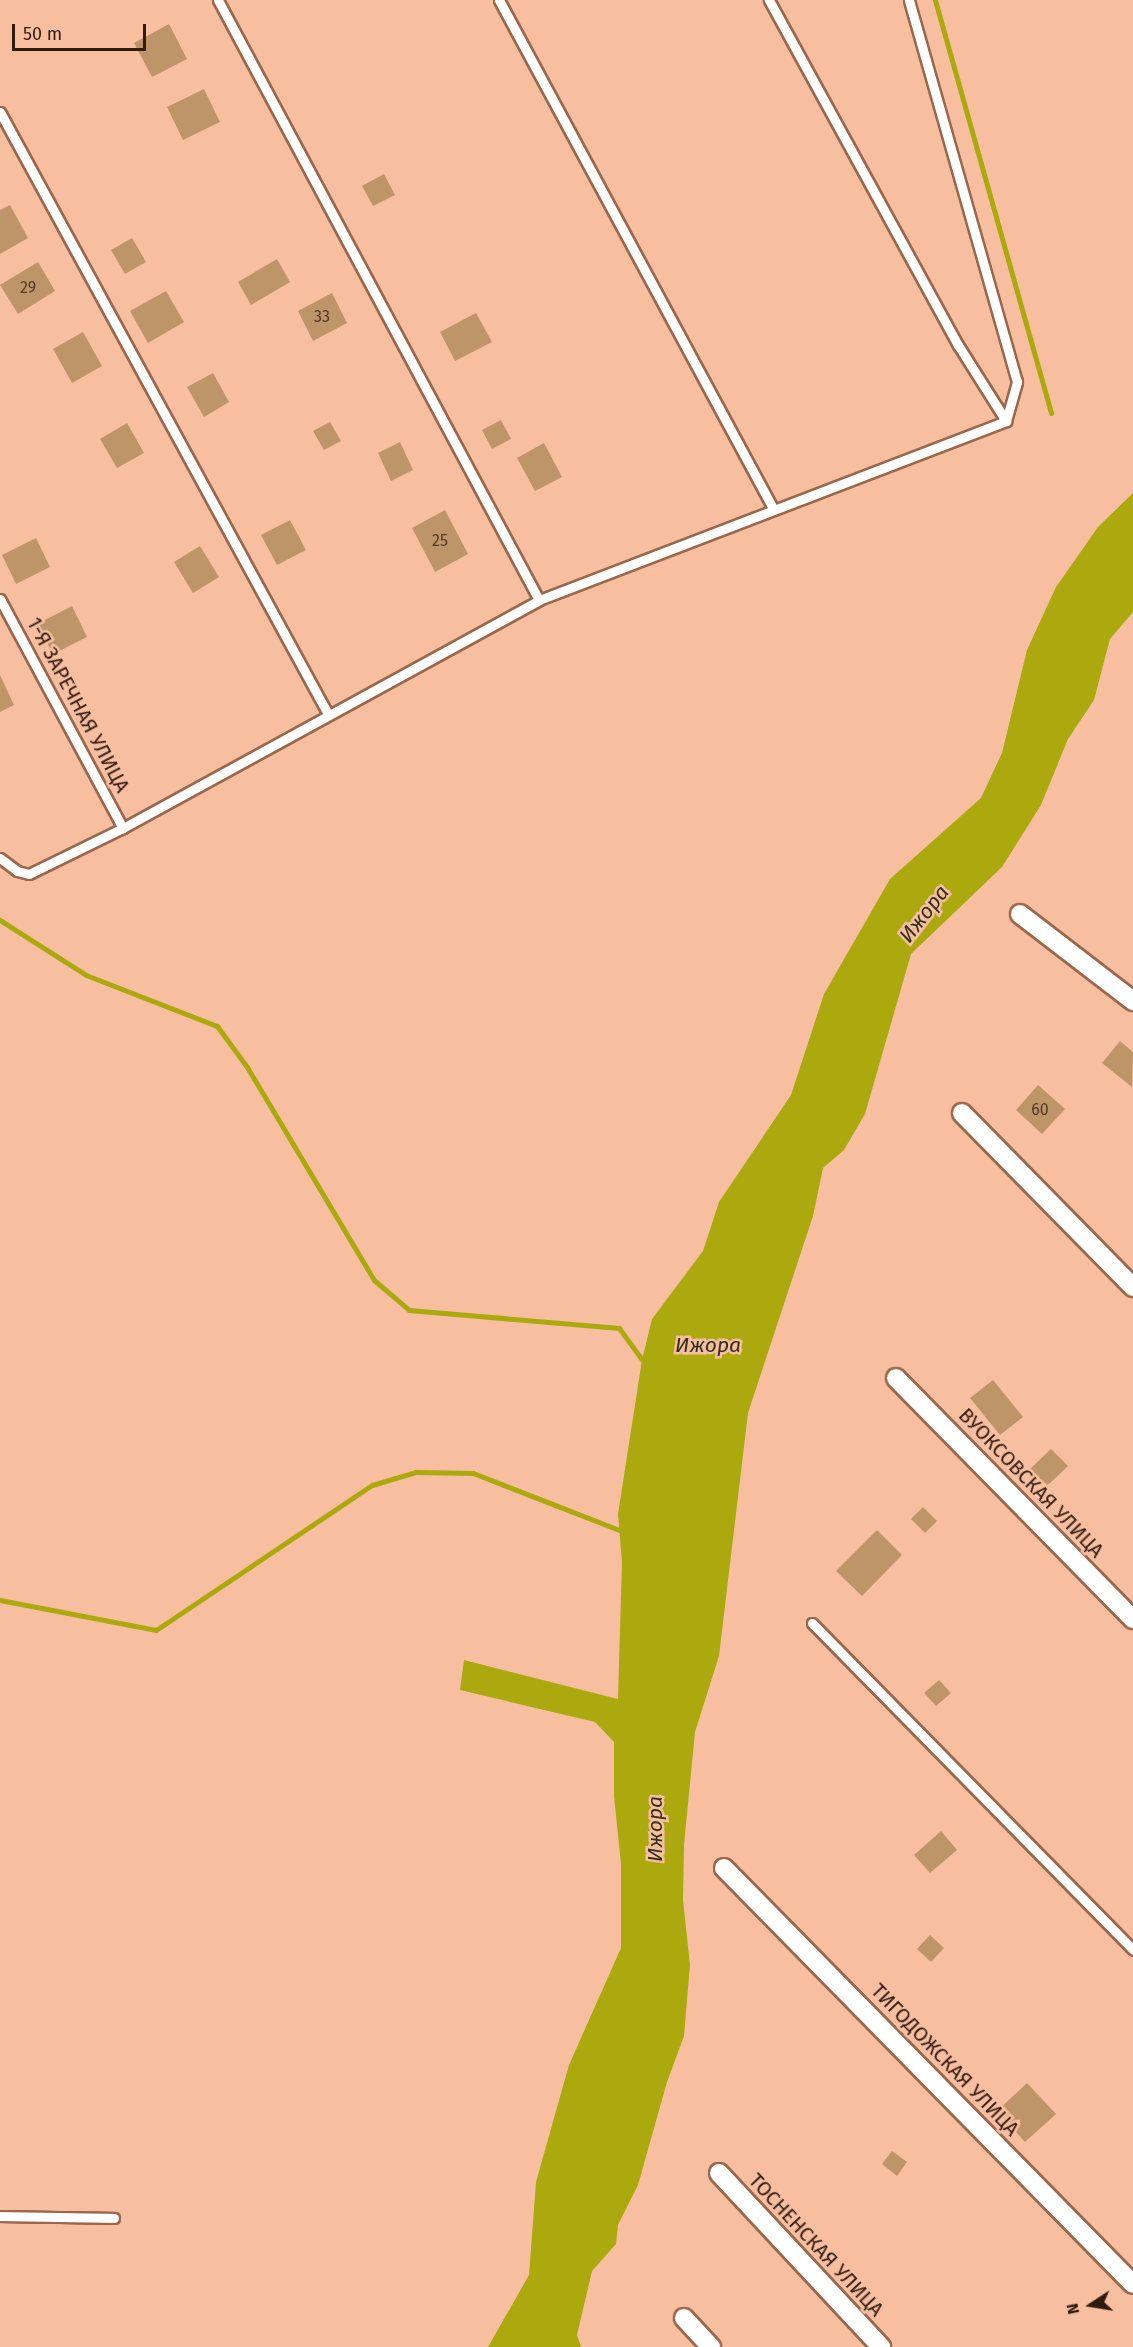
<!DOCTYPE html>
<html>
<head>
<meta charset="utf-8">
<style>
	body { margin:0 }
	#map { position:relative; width:1133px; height:2347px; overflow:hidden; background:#f8bea0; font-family:"Fira Sans",sans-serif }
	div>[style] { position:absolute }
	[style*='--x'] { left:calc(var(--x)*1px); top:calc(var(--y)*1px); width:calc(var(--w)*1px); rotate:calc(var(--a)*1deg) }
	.water>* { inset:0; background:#aba90d }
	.stream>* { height:5px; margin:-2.5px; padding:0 2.5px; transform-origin:2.5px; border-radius:2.5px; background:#aba90d }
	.building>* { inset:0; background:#be9568 }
	.roads { filter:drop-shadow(2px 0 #9a674b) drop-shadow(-2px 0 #9a674b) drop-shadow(0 2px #9a674b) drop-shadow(0 -2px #9a674b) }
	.service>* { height:9px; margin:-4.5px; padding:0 4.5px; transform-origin:4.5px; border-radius:4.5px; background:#fff }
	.minor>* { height:18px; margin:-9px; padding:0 9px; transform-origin:9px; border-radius:9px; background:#fff }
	span { translate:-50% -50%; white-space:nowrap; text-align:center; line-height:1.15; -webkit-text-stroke:5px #f8bea0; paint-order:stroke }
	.number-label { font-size:16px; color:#543a25 }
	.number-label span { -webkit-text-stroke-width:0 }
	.street-label { font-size:20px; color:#301b0f }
	.water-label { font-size:21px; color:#31311b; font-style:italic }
	.north { position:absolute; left:1061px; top:2275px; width:60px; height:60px; -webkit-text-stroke:4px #f8bea0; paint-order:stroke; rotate:258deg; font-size:16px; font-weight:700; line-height:24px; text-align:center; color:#301b0f }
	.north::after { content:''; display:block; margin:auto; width:21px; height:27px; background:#301b0f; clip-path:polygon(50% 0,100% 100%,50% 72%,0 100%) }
	.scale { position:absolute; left:12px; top:24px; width:134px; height:27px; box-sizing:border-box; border:3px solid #301b0f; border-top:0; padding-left:8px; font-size:18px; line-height:21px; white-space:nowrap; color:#301b0f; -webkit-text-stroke:4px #f8bea0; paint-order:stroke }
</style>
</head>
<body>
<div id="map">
	<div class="water">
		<div style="clip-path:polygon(1133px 493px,1133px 612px,1110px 639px,1094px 700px,1068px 739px,1041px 805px,1002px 867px,911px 954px,865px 1114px,844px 1150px,823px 1168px,813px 1216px,748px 1413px,719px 1656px,695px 1732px,684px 1845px,683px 1900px,690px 1965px,684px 2036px,667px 2082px,638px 2185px,618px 2225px,616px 2244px,592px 2271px,577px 2335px,581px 2347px,488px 2347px,529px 2275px,536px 2182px,569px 2065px,621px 1948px,621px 1864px,614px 1796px,614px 1742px,595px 1722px,460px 1690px,464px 1660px,618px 1699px,622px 1562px,618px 1514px,642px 1360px,652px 1319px,703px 1251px,719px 1202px,791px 1095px,824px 994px,890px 879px,981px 798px,1002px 753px,1027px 650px,1056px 587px,1098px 527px)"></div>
	</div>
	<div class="stream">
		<div style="--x:935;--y:0;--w:429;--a:74.3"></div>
		<div style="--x:0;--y:920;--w:102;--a:32.6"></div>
		<div style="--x:86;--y:975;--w:141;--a:21.3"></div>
		<div style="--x:217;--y:1026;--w:51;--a:53.8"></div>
		<div style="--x:247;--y:1067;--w:248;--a:59.2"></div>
		<div style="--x:374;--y:1280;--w:46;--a:40.6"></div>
		<div style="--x:409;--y:1310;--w:211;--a:4.9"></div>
		<div style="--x:619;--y:1328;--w:39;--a:54"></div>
		<div style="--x:0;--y:1600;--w:159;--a:10.9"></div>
		<div style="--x:156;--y:1630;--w:260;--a:-33.9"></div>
		<div style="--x:372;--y:1485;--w:46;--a:-16.5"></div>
		<div style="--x:416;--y:1472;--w:57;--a:1"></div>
		<div style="--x:473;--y:1473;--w:157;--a:21.3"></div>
	</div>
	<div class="building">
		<div style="clip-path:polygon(169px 24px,187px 59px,152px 77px,134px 43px)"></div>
		<div style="clip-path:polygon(204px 89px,220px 122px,183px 140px,167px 107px)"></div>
		<div style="clip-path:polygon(384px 174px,395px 195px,373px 206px,362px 186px)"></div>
		<div style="clip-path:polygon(10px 205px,28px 238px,0 254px,0 210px)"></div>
		<div style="clip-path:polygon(132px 238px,146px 262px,125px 274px,111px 250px)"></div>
		<div style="clip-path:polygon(277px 259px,290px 282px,251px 305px,238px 282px)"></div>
		<div style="clip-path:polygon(38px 262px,55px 291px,18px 314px,0 285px)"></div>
		<div style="clip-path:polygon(166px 291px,184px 322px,148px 343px,130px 311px)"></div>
		<div style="clip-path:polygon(332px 293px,347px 323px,313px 341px,298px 311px)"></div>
		<div style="clip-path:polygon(476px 313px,492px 342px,455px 361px,440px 332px)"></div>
		<div style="clip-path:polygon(83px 332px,102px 366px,72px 383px,53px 349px)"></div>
		<div style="clip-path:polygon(213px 373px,229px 402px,204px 417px,187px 387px)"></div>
		<div style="clip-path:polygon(501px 420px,511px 439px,492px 449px,482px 430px)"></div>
		<div style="clip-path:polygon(330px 422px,341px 441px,324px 450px,313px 431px)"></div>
		<div style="clip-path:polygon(127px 423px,144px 453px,117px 468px,100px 439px)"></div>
		<div style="clip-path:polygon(400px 442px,413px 470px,391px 481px,378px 453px)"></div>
		<div style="clip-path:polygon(544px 443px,562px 477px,535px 491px,517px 458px)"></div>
		<div style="clip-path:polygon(445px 510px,468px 554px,435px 572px,412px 528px)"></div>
		<div style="clip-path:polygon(290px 520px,306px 550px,277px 565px,261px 535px)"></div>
		<div style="clip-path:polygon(36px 538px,50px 567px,16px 584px,2px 555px)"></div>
		<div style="clip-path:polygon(200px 546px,219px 577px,193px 593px,174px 562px)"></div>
		<div style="clip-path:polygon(72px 606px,87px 637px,53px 654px,37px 624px)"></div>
		<div style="clip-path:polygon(0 675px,14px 705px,0 712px)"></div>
		<div style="clip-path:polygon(1120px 1041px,1133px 1052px,1132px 1087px,1102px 1063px)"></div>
		<div style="clip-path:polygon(1038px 1085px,1065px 1109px,1042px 1134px,1016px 1110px)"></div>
		<div style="clip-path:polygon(993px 1380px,1023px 1417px,1000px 1435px,970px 1398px)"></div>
		<div style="clip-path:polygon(1051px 1449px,1068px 1466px,1047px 1486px,1030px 1469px)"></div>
		<div style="clip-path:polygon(923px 1507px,937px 1521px,925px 1533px,911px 1519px)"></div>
		<div style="clip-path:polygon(877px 1530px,902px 1555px,862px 1596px,836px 1571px)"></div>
		<div style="clip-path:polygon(939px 1680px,951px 1693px,936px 1706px,924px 1693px)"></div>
		<div style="clip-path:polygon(941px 1831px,957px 1850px,930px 1873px,914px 1855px)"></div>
		<div style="clip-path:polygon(930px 1935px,944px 1948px,931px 1962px,917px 1949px)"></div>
		<div style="clip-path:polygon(1027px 2083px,1056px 2114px,1025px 2142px,997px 2111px)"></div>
		<div style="clip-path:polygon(892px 2151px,907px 2162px,897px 2176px,882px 2164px)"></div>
	</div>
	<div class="roads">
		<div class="service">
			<div style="--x:218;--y:0;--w:680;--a:61.85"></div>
			<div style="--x:499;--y:0;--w:579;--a:61.67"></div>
			<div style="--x:769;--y:0;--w:393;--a:61.3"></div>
			<div style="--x:958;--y:345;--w:90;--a:57.7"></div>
			<div style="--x:0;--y:112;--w:686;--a:61.42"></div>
			<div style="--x:0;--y:599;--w:260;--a:61.8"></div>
			<div style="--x:0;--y:858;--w:21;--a:37"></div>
			<div style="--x:17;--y:871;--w:12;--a:14"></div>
			<div style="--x:29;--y:874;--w:105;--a:-26.1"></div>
			<div style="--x:123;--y:828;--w:474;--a:-28.7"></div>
			<div style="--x:539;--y:600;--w:500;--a:-20.97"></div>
			<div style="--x:1006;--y:421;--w:41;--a:-74.2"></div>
			<div style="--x:1017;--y:382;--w:397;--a:-105.8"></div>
			<div style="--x:812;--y:1623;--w:458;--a:45.5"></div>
			<div style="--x:0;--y:2216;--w:114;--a:1"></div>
		</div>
		<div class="minor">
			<div style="--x:1020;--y:914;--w:143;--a:37.6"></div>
			<div style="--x:962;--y:1113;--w:244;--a:45.5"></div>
			<div style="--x:896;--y:1378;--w:338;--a:45.5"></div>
			<div style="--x:724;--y:1868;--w:583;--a:45.49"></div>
			<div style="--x:719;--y:2173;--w:238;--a:47"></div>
			<div style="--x:684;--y:2318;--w:40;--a:47"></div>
		</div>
	</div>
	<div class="number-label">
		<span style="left:28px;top:288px">29</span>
		<span style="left:322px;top:317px">33</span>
		<span style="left:440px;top:541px">25</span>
		<span style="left:1040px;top:1110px">60</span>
	</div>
	<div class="street-label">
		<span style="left:78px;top:705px;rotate:62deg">1-Я ЗАРЕЧНАЯ УЛИЦА</span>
		<span style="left:1031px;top:1483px;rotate:46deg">ВУОКСОВСКАЯ УЛИЦА</span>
		<span style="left:945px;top:2060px;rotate:46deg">ТИГОДОЖСКАЯ УЛИЦА</span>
		<span style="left:816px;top:2245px;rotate:47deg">ТОСНЕНСКАЯ УЛИЦА</span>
	</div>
	<div class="water-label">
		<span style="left:924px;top:914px;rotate:-52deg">Ижора</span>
		<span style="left:708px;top:1345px">Ижора</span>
		<span style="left:655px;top:1829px;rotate:-90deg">Ижора</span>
	</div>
	<div class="north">N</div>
	<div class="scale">50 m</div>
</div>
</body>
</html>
